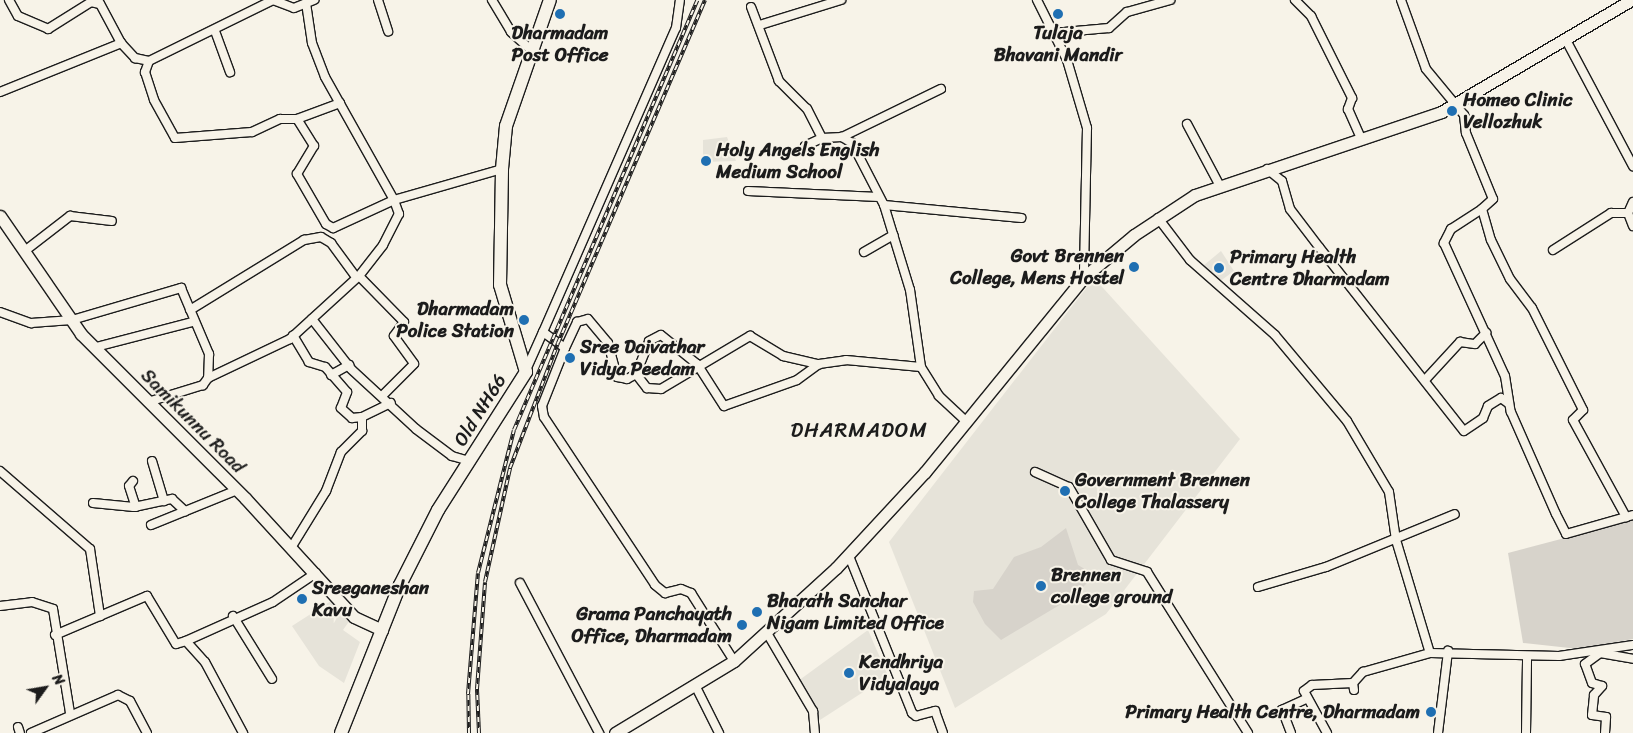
<!DOCTYPE html>
<html>
<head>
<meta charset="utf-8">
<style>
	body { margin:0 }
	#map { position:relative; width:1633px; height:733px; overflow:hidden; background:#f7f3e8; font-family:Sriracha,sans-serif }
	div>[style] { position:absolute }
	[style*='--x'] { left:calc(var(--x)*1px); top:calc(var(--y)*1px); width:calc(var(--w)*1px); rotate:calc(var(--a)*1deg) }
	.built>* { inset:0; background:#e6e3d9 }
	.green>* { inset:0; background:#d7d3cb }
	.roads { filter:drop-shadow(1px 0 #1c1c1c) drop-shadow(-1px 0 #1c1c1c) drop-shadow(0 1px #1c1c1c) drop-shadow(0 -1px #1c1c1c) }
	.minor>* { height:8px; margin:-4px; padding:0 4px; transform-origin:4px; border-radius:4px; background:#f7f3e8 }
	.secondary>* { height:11px; margin:-5.5px; padding:0 5.5px; transform-origin:5.5px; border-radius:5.5px; background:#f7f3e8 }
	.primary>* { height:12px; margin:-6px; padding:0 6px; transform-origin:6px; border-radius:6px; background:#f7f3e8 }
	.rail>* { height:4px; margin-top:-2px; transform-origin:0; background:repeating-linear-gradient(90deg,#f7f3e8 0 5.5px,#1c1c1c 0 11px); box-sizing:border-box; border-block:1px solid #1c1c1c }
	.dots>* { width:14px; height:14px; translate:-50% -50%; box-sizing:border-box; border:2px solid #f7f3e8; border-radius:50% }
	span { translate:-50% -50%; white-space:nowrap; text-align:center; line-height:1.15; -webkit-text-stroke:4px #f7f3e8; paint-order:stroke }
	.poi-label { font-size:19px; color:#1c1c1c; font-weight:700 }
	.left { translate:0 -50%; text-align:left }
	.right { translate:-100% -50%; text-align:right }
	.street-label { font-size:19px; color:#1c1c1c }
	.quarter-label { font-size:21px; color:#1c1c1c; letter-spacing:1px }
	.north { position:absolute; left:20px; top:663px; width:50px; height:50px; -webkit-text-stroke:4px #f7f3e8; paint-order:stroke; rotate:58deg; font-size:14px; font-weight:700; line-height:20px; text-align:center; color:#1c1c1c }
	.north::after { content:''; display:block; margin:auto; width:18px; height:22px; background:#1c1c1c; clip-path:polygon(50% 0,100% 100%,50% 72%,0 100%) }
</style>
</head>
<body>
<div id="map">
	<div class="built">
		<div style="clip-path:polygon(727px 137px,736px 161px,703px 162px,703px 140px)"></div>
		<div style="clip-path:polygon(1221px 251px,1234px 271px,1219px 282px,1203px 266px)"></div>
		<div style="clip-path:polygon(1094px 278px,1240px 439px,1106px 614px,955px 708px,889px 542px)"></div>
		<div style="clip-path:polygon(334px 599px,350px 620px,343px 630px,360px 642px,344px 683px,319px 666px,292px 626px)"></div>
		<div style="clip-path:polygon(868px 630px,888px 676px,820px 720px,798px 681px)"></div>
	</div>
	<div class="green">
		<div style="clip-path:polygon(1633px 520px,1633px 639px,1579px 649px,1523px 643px,1508px 553px)"></div>
		<div style="clip-path:polygon(1066px 528px,1078px 565px,1095px 575px,1073px 597px,1001px 640px,985px 624px,973px 602px,974px 591px,993px 589px,1014px 557px,1041px 547px)"></div>
	</div>
	<div class="roads">
		<div class="minor">
			<div style="--x:9;--y:0;--w:18;--a:61"></div>
			<div style="--x:18;--y:16;--w:33;--a:23"></div>
			<div style="--x:48;--y:29;--w:51;--a:-32.1"></div>
			<div style="--x:91;--y:2;--w:9;--a:13"></div>
			<div style="--x:98;--y:0;--w:49;--a:61.9"></div>
			<div style="--x:121;--y:43;--w:21;--a:47"></div>
			<div style="--x:135;--y:58;--w:14;--a:12"></div>
			<div style="--x:149;--y:61;--w:138;--a:-26.2"></div>
			<div style="--x:273;--y:0;--w:22;--a:21"></div>
			<div style="--x:294;--y:8;--w:22;--a:-22"></div>
			<div style="--x:378;--y:0;--w:33;--a:72"></div>
			<div style="--x:492;--y:0;--w:37;--a:59"></div>
			<div style="--x:511;--y:32;--w:30;--a:42"></div>
			<div style="--x:1037;--y:0;--w:67;--a:63.4"></div>
			<div style="--x:1067;--y:60;--w:71;--a:73.6"></div>
			<div style="--x:1087;--y:128;--w:149;--a:91.2"></div>
			<div style="--x:1295;--y:0;--w:23;--a:45"></div>
			<div style="--x:1311;--y:16;--w:92;--a:63.4"></div>
			<div style="--x:1352;--y:98;--w:12;--a:110"></div>
			<div style="--x:1348;--y:109;--w:34;--a:66"></div>
			<div style="--x:1401;--y:0;--w:73;--a:70.1"></div>
			<div style="--x:1426;--y:69;--w:60;--a:50.4"></div>
			<div style="--x:1464;--y:115;--w:18;--a:84"></div>
			<div style="--x:1466;--y:133;--w:71;--a:67.8"></div>
			<div style="--x:1493;--y:199;--w:15;--a:138"></div>
			<div style="--x:1482;--y:209;--w:32;--a:74"></div>
			<div style="--x:1491;--y:240;--w:43;--a:64"></div>
			<div style="--x:1510;--y:279;--w:36;--a:53"></div>
			<div style="--x:1532;--y:308;--w:114;--a:63.4"></div>
			<div style="--x:1583;--y:410;--w:14;--a:135"></div>
			<div style="--x:1573;--y:420;--w:111;--a:61.3"></div>
			<div style="--x:1626;--y:517;--w:7;--a:-16"></div>
			<div style="--x:306;--y:3;--w:40;--a:81.5"></div>
			<div style="--x:312;--y:43;--w:36;--a:69"></div>
			<div style="--x:325;--y:77;--w:141;--a:60.7"></div>
			<div style="--x:394;--y:200;--w:67;--a:155.3"></div>
			<div style="--x:333;--y:228;--w:8;--a:-150"></div>
			<div style="--x:326;--y:224;--w:58;--a:-120.1"></div>
			<div style="--x:297;--y:174;--w:33;--a:-59"></div>
			<div style="--x:314;--y:146;--w:32;--a:-122"></div>
			<div style="--x:297;--y:119;--w:46;--a:-20.4"></div>
			<div style="--x:760;--y:25;--w:85;--a:-17.2"></div>
			<div style="--x:215;--y:31;--w:44;--a:69.9"></div>
			<div style="--x:1053;--y:33;--w:56;--a:-5.1"></div>
			<div style="--x:1109;--y:28;--w:24;--a:-42"></div>
			<div style="--x:1127;--y:12;--w:45;--a:-15.6"></div>
			<div style="--x:1566;--y:40;--w:143;--a:62"></div>
			<div style="--x:149;--y:61;--w:12;--a:110"></div>
			<div style="--x:145;--y:72;--w:29;--a:72"></div>
			<div style="--x:154;--y:100;--w:43;--a:61.1"></div>
			<div style="--x:175;--y:138;--w:77;--a:-4.5"></div>
			<div style="--x:252;--y:132;--w:31;--a:-25"></div>
			<div style="--x:280;--y:119;--w:17;--a:0"></div>
			<div style="--x:0;--y:92;--w:131;--a:-22"></div>
			<div style="--x:1187;--y:124;--w:70;--a:62"></div>
			<div style="--x:842;--y:137;--w:110;--a:-25.9"></div>
			<div style="--x:805;--y:146;--w:19;--a:-25"></div>
			<div style="--x:1267;--y:169;--w:19;--a:39"></div>
			<div style="--x:1282;--y:181;--w:29;--a:74"></div>
			<div style="--x:1290;--y:209;--w:48;--a:52.7"></div>
			<div style="--x:1319;--y:247;--w:234;--a:51.8"></div>
			<div style="--x:1464;--y:431;--w:23;--a:-34"></div>
			<div style="--x:1483;--y:418;--w:13;--a:-67"></div>
			<div style="--x:1488;--y:406;--w:15;--a:-32"></div>
			<div style="--x:1501;--y:398;--w:9;--a:36"></div>
			<div style="--x:748;--y:191;--w:131;--a:2.6"></div>
			<div style="--x:1633;--y:202;--w:12;--a:114"></div>
			<div style="--x:1628;--y:213;--w:14;--a:69"></div>
			<div style="--x:884;--y:205;--w:138;--a:5.4"></div>
			<div style="--x:1482;--y:209;--w:37;--a:147"></div>
			<div style="--x:1451;--y:229;--w:16;--a:117"></div>
			<div style="--x:1444;--y:243;--w:146;--a:65.4"></div>
			<div style="--x:1505;--y:376;--w:36;--a:81"></div>
			<div style="--x:1511;--y:412;--w:111;--a:66.2"></div>
			<div style="--x:1556;--y:514;--w:22;--a:63"></div>
			<div style="--x:1566;--y:534;--w:62;--a:-15.8"></div>
			<div style="--x:1158;--y:218;--w:53;--a:52.7"></div>
			<div style="--x:1190;--y:260;--w:113;--a:41.4"></div>
			<div style="--x:1275;--y:335;--w:112;--a:50.1"></div>
			<div style="--x:1347;--y:421;--w:82;--a:59.4"></div>
			<div style="--x:1389;--y:492;--w:49;--a:81.7"></div>
			<div style="--x:1396;--y:540;--w:118;--a:73.3"></div>
			<div style="--x:1430;--y:653;--w:129;--a:1.3"></div>
			<div style="--x:1559;--y:656;--w:75;--a:-8.5"></div>
			<div style="--x:26;--y:250;--w:56;--a:-37.7"></div>
			<div style="--x:70;--y:216;--w:42;--a:6.8"></div>
			<div style="--x:1553;--y:250;--w:69;--a:-32.5"></div>
			<div style="--x:1611;--y:213;--w:17;--a:0"></div>
			<div style="--x:864;--y:252;--w:34;--a:-30"></div>
			<div style="--x:359;--y:276;--w:64;--a:45.6"></div>
			<div style="--x:404;--y:322;--w:17;--a:126"></div>
			<div style="--x:394;--y:336;--w:34;--a:54"></div>
			<div style="--x:414;--y:364;--w:44;--a:135"></div>
			<div style="--x:190;--y:310;--w:134;--a:-31.6"></div>
			<div style="--x:304;--y:240;--w:17;--a:-10"></div>
			<div style="--x:321;--y:237;--w:12;--a:31"></div>
			<div style="--x:331;--y:243;--w:42;--a:53.7"></div>
			<div style="--x:0;--y:312;--w:33;--a:20"></div>
			<div style="--x:31;--y:323;--w:41;--a:-4.2"></div>
			<div style="--x:72;--y:320;--w:114;--a:-16.4"></div>
			<div style="--x:181;--y:288;--w:72;--a:67"></div>
			<div style="--x:209;--y:354;--w:24;--a:92"></div>
			<div style="--x:208;--y:378;--w:9;--a:126"></div>
			<div style="--x:203;--y:385;--w:58;--a:162.8"></div>
			<div style="--x:312;--y:319;--w:63;--a:52"></div>
			<div style="--x:351;--y:369;--w:88;--a:42.7"></div>
			<div style="--x:416;--y:429;--w:45;--a:36.9"></div>
			<div style="--x:452;--y:456;--w:19;--a:16"></div>
			<div style="--x:543;--y:332;--w:332;--a:-66.4"></div>
			<div style="--x:676;--y:28;--w:28;--a:-82"></div>
			<div style="--x:96;--y:347;--w:100;--a:-14.5"></div>
			<div style="--x:565;--y:348;--w:29;--a:-65"></div>
			<div style="--x:577;--y:322;--w:11;--a:-15"></div>
			<div style="--x:588;--y:319;--w:31;--a:50"></div>
			<div style="--x:608;--y:343;--w:35;--a:75"></div>
			<div style="--x:617;--y:377;--w:10;--a:11"></div>
			<div style="--x:627;--y:379;--w:10;--a:-29"></div>
			<div style="--x:636;--y:374;--w:35;--a:-68"></div>
			<div style="--x:649;--y:341;--w:13;--a:-27"></div>
			<div style="--x:661;--y:335;--w:46;--a:38.9"></div>
			<div style="--x:697;--y:364;--w:50;--a:57.3"></div>
			<div style="--x:724;--y:406;--w:77;--a:-19.6"></div>
			<div style="--x:797;--y:380;--w:27;--a:-36"></div>
			<div style="--x:819;--y:364;--w:27;--a:-8"></div>
			<div style="--x:846;--y:360;--w:75;--a:5.3"></div>
			<div style="--x:921;--y:367;--w:78;--a:-98.1"></div>
			<div style="--x:910;--y:290;--w:89;--a:-107"></div>
			<div style="--x:884;--y:205;--w:70;--a:-117.3"></div>
			<div style="--x:852;--y:143;--w:12;--a:-149"></div>
			<div style="--x:842;--y:137;--w:20;--a:177"></div>
			<div style="--x:822;--y:138;--w:33;--a:-117"></div>
			<div style="--x:807;--y:109;--w:40;--a:-135"></div>
			<div style="--x:779;--y:81;--w:79;--a:-110.7"></div>
			<div style="--x:921;--y:367;--w:34;--a:58"></div>
			<div style="--x:939;--y:396;--w:35;--a:43"></div>
			<div style="--x:526;--y:370;--w:42;--a:-65.9"></div>
			<div style="--x:543;--y:332;--w:27;--a:36"></div>
			<div style="--x:565;--y:348;--w:62;--a:111.6"></div>
			<div style="--x:542;--y:406;--w:11;--a:80"></div>
			<div style="--x:544;--y:417;--w:201;--a:56.5"></div>
			<div style="--x:655;--y:585;--w:13;--a:39"></div>
			<div style="--x:665;--y:593;--w:16;--a:-14"></div>
			<div style="--x:681;--y:589;--w:11;--a:22"></div>
			<div style="--x:691;--y:593;--w:80;--a:57.7"></div>
			<div style="--x:636;--y:374;--w:18;--a:52"></div>
			<div style="--x:647;--y:388;--w:14;--a:4"></div>
			<div style="--x:661;--y:389;--w:104;--a:-30.8"></div>
			<div style="--x:750;--y:336;--w:39;--a:31"></div>
			<div style="--x:783;--y:356;--w:37;--a:13"></div>
			<div style="--x:331;--y:375;--w:21;--a:-29"></div>
			<div style="--x:208;--y:378;--w:91;--a:-25.4"></div>
			<div style="--x:290;--y:339;--w:93;--a:-42.4"></div>
			<div style="--x:359;--y:276;--w:39;--a:-52"></div>
			<div style="--x:383;--y:245;--w:35;--a:-63"></div>
			<div style="--x:399;--y:214;--w:15;--a:-110"></div>
			<div style="--x:394;--y:200;--w:112;--a:-16"></div>
			<div style="--x:1425;--y:380;--w:52;--a:-47.4"></div>
			<div style="--x:1460;--y:342;--w:15;--a:8"></div>
			<div style="--x:1475;--y:344;--w:16;--a:-45"></div>
			<div style="--x:362;--y:417;--w:32;--a:-26"></div>
			<div style="--x:152;--y:461;--w:42;--a:73.3"></div>
			<div style="--x:0;--y:471;--w:119;--a:40.9"></div>
			<div style="--x:90;--y:549;--w:68;--a:81.5"></div>
			<div style="--x:1035;--y:472;--w:37;--a:24"></div>
			<div style="--x:1069;--y:487;--w:84;--a:60.1"></div>
			<div style="--x:1111;--y:560;--w:38;--a:18"></div>
			<div style="--x:1147;--y:572;--w:190;--a:57.9"></div>
			<div style="--x:133;--y:481;--w:6;--a:129"></div>
			<div style="--x:129;--y:486;--w:22;--a:72"></div>
			<div style="--x:93;--y:503;--w:41;--a:5.6"></div>
			<div style="--x:134;--y:507;--w:39;--a:-12"></div>
			<div style="--x:172;--y:499;--w:18;--a:43"></div>
			<div style="--x:151;--y:525;--w:93;--a:-22.1"></div>
			<div style="--x:291;--y:548;--w:67;--a:-58.4"></div>
			<div style="--x:326;--y:491;--w:42;--a:-69"></div>
			<div style="--x:341;--y:452;--w:30;--a:-45"></div>
			<div style="--x:362;--y:431;--w:14;--a:-90"></div>
			<div style="--x:362;--y:417;--w:10;--a:174"></div>
			<div style="--x:352;--y:418;--w:15;--a:-138"></div>
			<div style="--x:341;--y:408;--w:17;--a:-69"></div>
			<div style="--x:347;--y:392;--w:33;--a:-131"></div>
			<div style="--x:325;--y:367;--w:17;--a:-163"></div>
			<div style="--x:309;--y:362;--w:31;--a:-121"></div>
			<div style="--x:849;--y:556;--w:169;--a:68.1"></div>
			<div style="--x:912;--y:713;--w:5;--a:37"></div>
			<div style="--x:916;--y:716;--w:20;--a:-15"></div>
			<div style="--x:935;--y:711;--w:23;--a:70"></div>
			<div style="--x:520;--y:583;--w:170;--a:62.2"></div>
			<div style="--x:1258;--y:587;--w:71;--a:-16.4"></div>
			<div style="--x:1326;--y:567;--w:139;--a:-22.3"></div>
			<div style="--x:0;--y:606;--w:32;--a:-7"></div>
			<div style="--x:32;--y:602;--w:22;--a:18"></div>
			<div style="--x:53;--y:609;--w:105;--a:80.7"></div>
			<div style="--x:233;--y:616;--w:74;--a:58.2"></div>
			<div style="--x:767;--y:633;--w:91;--a:59.5"></div>
			<div style="--x:813;--y:711;--w:22;--a:85"></div>
			<div style="--x:55;--y:635;--w:100;--a:-23"></div>
			<div style="--x:147;--y:596;--w:56;--a:58.9"></div>
			<div style="--x:176;--y:644;--w:10;--a:-17"></div>
			<div style="--x:186;--y:641;--w:95;--a:-24.1"></div>
			<div style="--x:273;--y:602;--w:52;--a:-34"></div>
			<div style="--x:186;--y:641;--w:28;--a:48"></div>
			<div style="--x:205;--y:662;--w:81;--a:61.8"></div>
			<div style="--x:695;--y:685;--w:54;--a:63.4"></div>
			<div style="--x:1354;--y:690;--w:7;--a:-98"></div>
			<div style="--x:1353;--y:683;--w:15;--a:-48"></div>
			<div style="--x:1363;--y:672;--w:70;--a:-15.8"></div>
			<div style="--x:18;--y:727;--w:6;--a:72"></div>
			<div style="--x:31;--y:733;--w:95;--a:-23.6"></div>
			<div style="--x:118;--y:695;--w:13;--a:27"></div>
			<div style="--x:130;--y:701;--w:36;--a:62"></div>
			<div style="--x:1291;--y:733;--w:25;--a:-111"></div>
			<div style="--x:1282;--y:710;--w:26;--a:-25"></div>
			<div style="--x:1327;--y:733;--w:48;--a:-118.7"></div>
			<div style="--x:1304;--y:691;--w:10;--a:-37"></div>
			<div style="--x:1312;--y:685;--w:41;--a:-2.8"></div>
			<div style="--x:1438;--y:733;--w:83;--a:-83"></div>
			<div style="--x:1526;--y:733;--w:76;--a:-89.2"></div>
			<div style="--x:1605;--y:733;--w:16;--a:-86"></div>
			<div style="--x:1606;--y:717;--w:14;--a:-172"></div>
			<div style="--x:1592;--y:715;--w:20;--a:-84"></div>
			<div style="--x:1594;--y:695;--w:12;--a:-48"></div>
			<div style="--x:1602;--y:686;--w:10;--a:-163"></div>
			<div style="--x:1592;--y:683;--w:20;--a:-110"></div>
			<div style="--x:1585;--y:664;--w:19;--a:-36"></div>
			<div style="--x:1600;--y:653;--w:34;--a:10"></div>
		</div>
		<div class="secondary">
			<div style="--x:0;--y:216;--w:143;--a:55.5"></div>
			<div style="--x:81;--y:334;--w:232;--a:45"></div>
			<div style="--x:245;--y:498;--w:161;--a:47.5"></div>
			<div style="--x:354;--y:617;--w:31;--a:25"></div>
			<div style="--x:615;--y:733;--w:139;--a:-31.2"></div>
			<div style="--x:734;--y:661;--w:138;--a:-42.4"></div>
			<div style="--x:836;--y:568;--w:131;--a:-47.2"></div>
			<div style="--x:925;--y:472;--w:252;--a:-50.8"></div>
			<div style="--x:1084;--y:277;--w:65;--a:-40"></div>
			<div style="--x:1134;--y:235;--w:73;--a:-33.3"></div>
			<div style="--x:1195;--y:195;--w:260;--a:-18.6"></div>
			<div style="--x:1441;--y:112;--w:221;--a:-30.5"></div>
		</div>
		<div class="primary">
			<div style="--x:341;--y:733;--w:159;--a:-68.3"></div>
			<div style="--x:400;--y:585;--w:84;--a:-63.1"></div>
			<div style="--x:438;--y:510;--w:164;--a:-57.5"></div>
			<div style="--x:526;--y:372;--w:91;--a:-106.6"></div>
			<div style="--x:500;--y:285;--w:116;--a:-89"></div>
			<div style="--x:502;--y:169;--w:43;--a:-84.7"></div>
			<div style="--x:506;--y:126;--w:133;--a:-70.8"></div>
		</div>
	</div>
	<div class="rail">
		<div style="--x:469;--y:733;--w:39;--a:-91"></div>
		<div style="--x:468;--y:694;--w:121;--a:-85.3"></div>
		<div style="--x:478;--y:573;--w:147;--a:-75.9"></div>
		<div style="--x:514;--y:430;--w:467;--a:-66.9"></div>
		<div style="--x:479;--y:733;--w:44;--a:-92.6"></div>
		<div style="--x:477;--y:689;--w:107;--a:-85.7"></div>
		<div style="--x:485;--y:582;--w:117;--a:-77.6"></div>
		<div style="--x:510;--y:468;--w:134;--a:-69"></div>
		<div style="--x:558;--y:343;--w:373;--a:-66.8"></div>
	</div>
	<div class="dots">
		<div style="left:560px;top:14px;background:#1f6fb2"></div>
		<div style="left:1058px;top:14px;background:#1f6fb2"></div>
		<div style="left:1452px;top:111px;background:#1f6fb2"></div>
		<div style="left:706px;top:161px;background:#1f6fb2"></div>
		<div style="left:1134px;top:267px;background:#1f6fb2"></div>
		<div style="left:1219px;top:268px;background:#1f6fb2"></div>
		<div style="left:524px;top:320px;background:#1f6fb2"></div>
		<div style="left:570px;top:358px;background:#1f6fb2"></div>
		<div style="left:1065px;top:491px;background:#1f6fb2"></div>
		<div style="left:1041px;top:586px;background:#1f6fb2"></div>
		<div style="left:302px;top:599px;background:#1f6fb2"></div>
		<div style="left:757px;top:612px;background:#1f6fb2"></div>
		<div style="left:742px;top:625px;background:#1f6fb2"></div>
		<div style="left:849px;top:673px;background:#1f6fb2"></div>
		<div style="left:1431px;top:712px;background:#1f6fb2"></div>
	</div>
	<div class="poi-label">
		<span style="left:560px;top:44px">Dharmadam<br>Post Office</span>
		<span style="left:1058px;top:44px">Tulaja<br>Bhavani Mandir</span>
		<span class="left" style="left:1463px;top:111px">Homeo Clinic<br>Vellozhuk</span>
		<span class="left" style="left:716px;top:161px">Holy Angels English<br>Medium School</span>
		<span class="right" style="left:1124px;top:267px">Govt Brennen<br>College, Mens Hostel</span>
		<span class="left" style="left:1230px;top:268px">Primary Health<br>Centre Dharmadam</span>
		<span class="right" style="left:514px;top:320px">Dharmadam<br>Police Station</span>
		<span class="left" style="left:580px;top:358px">Sree Daivathar<br>Vidya Peedam</span>
		<span class="left" style="left:1075px;top:491px">Government Brennen<br>College Thalassery</span>
		<span class="left" style="left:1051px;top:586px">Brennen<br>college ground</span>
		<span class="left" style="left:312px;top:599px">Sreeganeshan<br>Kavu</span>
		<span class="left" style="left:767px;top:612px">Bharath Sanchar<br>Nigam Limited Office</span>
		<span class="right" style="left:732px;top:625px">Grama Panchayath<br>Office, Dharmadam</span>
		<span class="left" style="left:859px;top:673px">Kendhriya<br>Vidyalaya</span>
		<span class="right" style="left:1420px;top:712px">Primary Health Centre, Dharmadam</span>
	</div>
	<div class="street-label">
		<span style="left:480px;top:410px;rotate:-58deg">Old NH66</span>
		<span style="left:193px;top:421px;rotate:45deg">Samikunnu Road</span>
	</div>
	<div class="quarter-label">
		<span style="left:859px;top:430px">DHARMADOM</span>
	</div>
	<div class="north">N</div>
</div>
</body>
</html>
